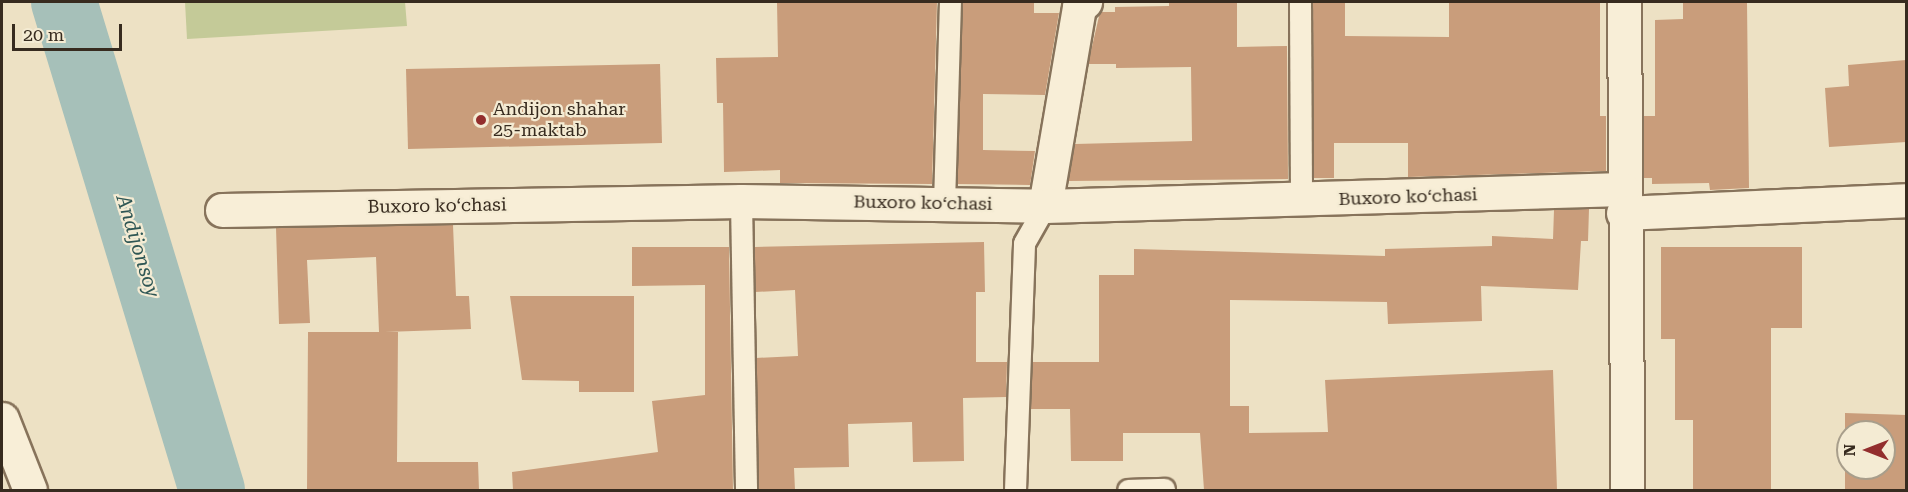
<!DOCTYPE html>
<html>
<head>
<meta charset="utf-8">
<style>
	body { margin:0 }
	#map { position:relative; width:1908px; height:492px; overflow:hidden; background:#ede1c4; font-family:"Roboto Serif",serif }
	div>[style] { position:absolute }
	[style*='--x'] { left:calc(var(--x)*1px); top:calc(var(--y)*1px); width:calc(var(--w)*1px); rotate:calc(var(--a)*1deg) }
	.green>* { inset:0; background:#c4ca98 }
	.river>* { height:66px; margin:-33px; padding:0 33px; transform-origin:33px; border-radius:33px; background:#a6c0b9 }
	.building>* { inset:0; background:#c99d7b }
	.roads { filter:drop-shadow(2px 0 #87735b) drop-shadow(-2px 0 #87735b) drop-shadow(0 2px #87735b) drop-shadow(0 -2px #87735b) }
	.lane>* { height:21px; margin:-10.5px; padding:0 10.5px; transform-origin:10.5px; border-radius:10.5px; background:#f8eed7 }
	.street>* { height:33px; margin:-16.5px; padding:0 16.5px; transform-origin:16.5px; border-radius:16.5px; background:#f8eed7 }
	.secondary>* { height:33px; margin:-16.5px; padding:0 16.5px; transform-origin:16.5px; border-radius:16.5px; background:#f8eed7 }
	.dots>* { width:16px; height:16px; translate:-50% -50%; box-sizing:border-box; border:3px solid #f4ebd3; border-radius:50% }
	span { translate:-50% -50%; white-space:nowrap; text-align:center; line-height:1.15; -webkit-text-stroke:4.5px #f4ebd3; paint-order:stroke }
	.poi-label { font-size:18px; color:#372b1f }
	.left { translate:0 -50%; text-align:left }
	.street-label { font-size:18px; color:#372b1f }
	.water-label { font-size:20px; color:#2e5654; font-style:italic }
	.frame { position:absolute; inset:0; border:3px solid #372b1f; pointer-events:none }
	.north { position:absolute; left:1836px; top:420px; width:60px; height:60px; box-sizing:border-box; background:#f4ebd3; border:2px solid #a89e8b; border-radius:50%; rotate:270deg; font-size:16px; font-weight:700; line-height:24px; text-align:center; color:#372b1f }
	.north::after { content:''; display:block; margin:auto; width:21px; height:27px; background:#932e2d; clip-path:polygon(50% 0,100% 100%,50% 72%,0 100%) }
	.scale { position:absolute; left:12px; top:24px; width:110px; height:27px; box-sizing:border-box; border:3px solid #372b1f; border-top:0; padding-left:8px; font-size:18px; line-height:21px; white-space:nowrap; color:#372b1f; -webkit-text-stroke:4px #f4ebd3; paint-order:stroke }
</style>
</head>
<body>
<div id="map">
	<div class="green">
		<div style="clip-path:polygon(185px 2px,405px 2px,407px 26px,187px 39px)"></div>
	</div>
	<div class="river">
		<div style="--x:64;--y:2;--w:510;--a:73.13"></div>
	</div>
	<div class="building">
		<div style="clip-path:polygon(777px 2px,937px 2px,932px 184px,780px 183px,780px 170px,724px 172px,723px 103px,717px 103px,716px 58px,778px 57px)"></div>
		<div style="clip-path:polygon(963px 2px,1034px 2px,1034px 13px,1059px 13px,1045px 95px,983px 94px,983px 150px,1035px 151px,1030px 185px,957px 184px)"></div>
		<div style="clip-path:polygon(1169px 2px,1237px 2px,1237px 47px,1287px 46px,1288px 179px,1068px 181px,1075px 144px,1192px 141px,1191px 67px,1116px 68px,1116px 64px,1088px 64px,1100px 12px,1115px 12px,1115px 7px,1169px 6px)"></div>
		<div style="clip-path:polygon(1313px 2px,1345px 2px,1345px 36px,1449px 37px,1449px 2px,1600px 2px,1600px 116px,1606px 116px,1606px 171px,1408px 177px,1408px 143px,1334px 143px,1334px 178px,1314px 178px)"></div>
		<div style="clip-path:polygon(1683px 2px,1747px 2px,1749px 188px,1710px 190px,1709px 183px,1652px 184px,1652px 178px,1644px 178px,1643px 116px,1655px 116px,1655px 20px,1683px 19px)"></div>
		<div style="clip-path:polygon(1906px 60px,1906px 142px,1829px 147px,1825px 88px,1849px 86px,1848px 65px)"></div>
		<div style="clip-path:polygon(660px 64px,662px 143px,408px 149px,406px 69px)"></div>
		<div style="clip-path:polygon(1589px 209px,1588px 241px,1581px 241px,1578px 290px,1481px 286px,1482px 321px,1388px 324px,1387px 302px,1230px 300px,1230px 406px,1249px 406px,1249px 433px,1328px 432px,1325px 380px,1553px 370px,1557px 490px,1204px 490px,1200px 433px,1123px 433px,1123px 461px,1071px 461px,1070px 409px,1031px 409px,1032px 362px,1099px 362px,1099px 275px,1134px 275px,1134px 249px,1385px 256px,1385px 249px,1492px 246px,1492px 236px,1553px 239px,1554px 210px)"></div>
		<div style="clip-path:polygon(453px 225px,456px 296px,469px 296px,471px 329px,385px 332px,398px 332px,397px 462px,478px 462px,479px 490px,307px 490px,308px 332px,379px 332px,376px 257px,307px 260px,310px 323px,279px 324px,276px 228px)"></div>
		<div style="clip-path:polygon(984px 242px,985px 292px,976px 292px,976px 362px,1007px 362px,1006px 397px,963px 398px,964px 461px,913px 462px,912px 422px,848px 424px,849px 467px,794px 468px,795px 490px,759px 490px,756px 358px,798px 356px,795px 290px,755px 292px,755px 247px)"></div>
		<div style="clip-path:polygon(632px 247px,729px 247px,733px 490px,513px 490px,512px 472px,658px 452px,652px 401px,705px 395px,705px 285px,632px 286px)"></div>
		<div style="clip-path:polygon(1661px 247px,1802px 247px,1802px 328px,1771px 328px,1771px 490px,1693px 490px,1693px 420px,1675px 420px,1675px 339px,1661px 339px)"></div>
		<div style="clip-path:polygon(510px 296px,634px 296px,634px 392px,579px 392px,579px 381px,522px 380px)"></div>
		<div style="clip-path:polygon(evenodd,1845px 413px,1906px 415px,1906px 490px,1845px 490px,1845px 413px,1848px 432px,1884px 432px,1884px 468px,1848px 468px,1848px 432px)"></div>
	</div>
	<div class="roads">
		<div class="lane">
			<div style="--x:1300;--y:2;--w:199;--a:89.7"></div>
			<div style="--x:741;--y:201;--w:289;--a:89"></div>
			<div style="--x:944;--y:203;--w:201;--a:-88.3"></div>
			<div style="--x:1015;--y:490;--w:247;--a:-87.9"></div>
			<div style="--x:1024;--y:243;--w:43;--a:-60.4"></div>
			<div style="--x:1128;--y:490;--w:36;--a:-2"></div>
		</div>
		<div class="street">
			<div style="--x:1624;--y:2;--w:488;--a:89.6"></div>
			<div style="--x:1045;--y:206;--w:202;--a:-80.3"></div>
			<div style="--x:1079;--y:7;--w:8;--a:-40"></div>
			<div style="--x:222;--y:210;--w:519;--a:-0.99"></div>
			<div style="--x:741;--y:201;--w:304;--a:0.9"></div>
			<div style="--x:1045;--y:206;--w:578;--a:-1.68"></div>
			<div style="--x:1623;--y:213;--w:283;--a:-2.6"></div>
		</div>
		<div class="secondary">
			<div style="--x:2;--y:419;--w:76;--a:68.5"></div>
		</div>
	</div>
	<div class="dots">
		<div style="left:481px;top:120px;background:#932e2d"></div>
	</div>
	<div class="poi-label">
		<span class="left" style="left:493px;top:120px">Andijon shahar<br>25-maktab</span>
	</div>
	<div class="street-label">
		<span style="left:1408px;top:197px;rotate:-2deg">Buxoro koʻchasi</span>
		<span style="left:923px;top:203px;rotate:1deg">Buxoro koʻchasi</span>
		<span style="left:437px;top:206px;rotate:-1deg">Buxoro koʻchasi</span>
	</div>
	<div class="water-label">
		<span style="left:138px;top:246px;rotate:73deg">Andijonsoy</span>
	</div>
	<div class="frame"></div>
	<div class="north">N</div>
	<div class="scale">20 m</div>
</div>
</body>
</html>
